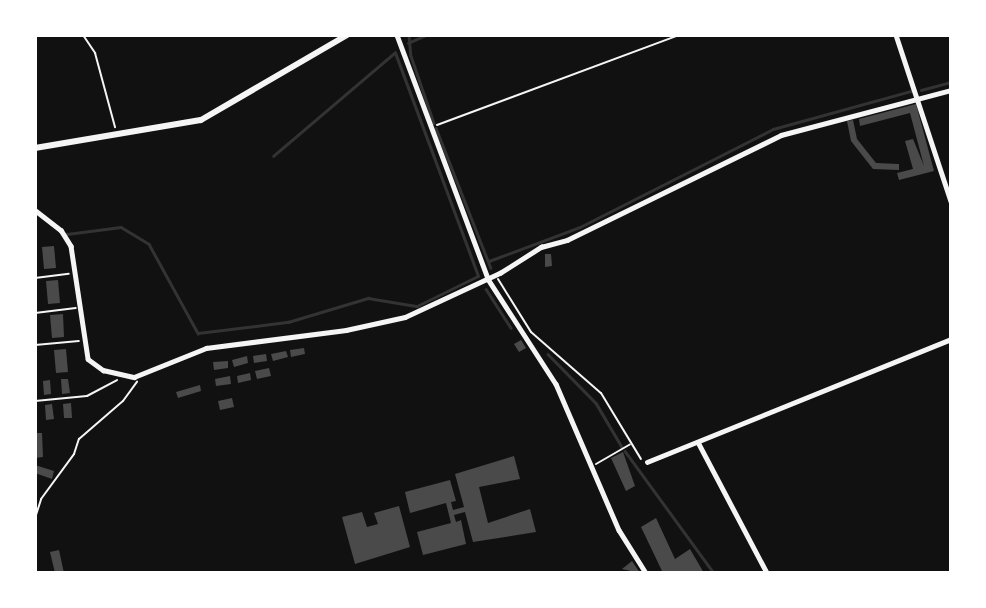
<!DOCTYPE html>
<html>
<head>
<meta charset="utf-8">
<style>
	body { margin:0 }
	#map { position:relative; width:986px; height:608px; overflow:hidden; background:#111; font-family:"Asap Condensed",sans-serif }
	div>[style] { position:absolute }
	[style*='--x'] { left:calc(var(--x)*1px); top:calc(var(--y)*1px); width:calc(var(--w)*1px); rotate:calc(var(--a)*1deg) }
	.stream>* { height:2.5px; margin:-1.25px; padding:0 1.25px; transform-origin:1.25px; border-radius:1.25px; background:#333 }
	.building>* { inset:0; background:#4a4a4a }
	.path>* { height:2px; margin:-1px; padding:0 1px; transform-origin:1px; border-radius:1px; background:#f5f5f5 }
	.minor>* { height:4.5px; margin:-2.25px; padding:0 2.25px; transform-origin:2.25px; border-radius:2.25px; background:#f5f5f5 }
	.tertiary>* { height:6px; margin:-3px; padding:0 3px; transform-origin:3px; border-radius:3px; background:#f5f5f5 }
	span { translate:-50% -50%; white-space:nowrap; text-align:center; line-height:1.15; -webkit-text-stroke:5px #fff; paint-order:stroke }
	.frame { position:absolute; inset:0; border:37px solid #fff; pointer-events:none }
</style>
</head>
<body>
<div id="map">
	<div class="stream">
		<div style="--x:409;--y:35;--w:21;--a:85"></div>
		<div style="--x:411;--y:56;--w:71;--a:71.1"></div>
		<div style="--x:408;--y:43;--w:20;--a:-24"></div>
		<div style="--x:921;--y:90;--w:31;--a:-15"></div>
		<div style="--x:436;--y:128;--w:150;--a:68.6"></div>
		<div style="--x:67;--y:234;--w:54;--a:-7.4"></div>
		<div style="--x:121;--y:227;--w:33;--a:31"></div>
		<div style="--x:149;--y:244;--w:102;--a:61.2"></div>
		<div style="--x:198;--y:333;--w:91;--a:-7"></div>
		<div style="--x:288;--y:322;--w:84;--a:-16.7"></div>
		<div style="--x:368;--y:298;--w:50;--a:9.3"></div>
		<div style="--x:417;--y:306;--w:68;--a:-26.2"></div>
		<div style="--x:478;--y:276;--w:238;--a:-110.4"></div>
		<div style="--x:395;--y:53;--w:159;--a:139.6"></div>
		<div style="--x:489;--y:261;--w:97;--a:-20.5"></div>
		<div style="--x:580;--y:227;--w:216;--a:-26.9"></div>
		<div style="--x:773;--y:129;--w:143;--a:-15.4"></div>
		<div style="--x:486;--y:289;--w:46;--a:57.3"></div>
		<div style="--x:548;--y:354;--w:69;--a:45.6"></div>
		<div style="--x:596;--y:403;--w:51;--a:59.4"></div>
		<div style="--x:625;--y:451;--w:151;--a:53.9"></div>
	</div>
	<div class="building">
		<div style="clip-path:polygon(916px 104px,934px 171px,899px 180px,897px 173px,913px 169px,905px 141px,913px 139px,924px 166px,910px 113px,860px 126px,859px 119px)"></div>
		<div style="clip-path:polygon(853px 120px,857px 139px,876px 163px,899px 164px,899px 170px,873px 169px,851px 141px,847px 121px)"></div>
		<div style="clip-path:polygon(54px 246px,56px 268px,44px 269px,42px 247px)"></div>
		<div style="clip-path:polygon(545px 254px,551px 254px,552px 266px,545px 267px)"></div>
		<div style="clip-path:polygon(58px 280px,60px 303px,48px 304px,46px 281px)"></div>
		<div style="clip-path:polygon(63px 314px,64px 337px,52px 338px,50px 315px)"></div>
		<div style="clip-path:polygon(521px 340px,526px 348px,519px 352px,514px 344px)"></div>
		<div style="clip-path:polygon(304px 348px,305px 354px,291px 357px,290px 350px)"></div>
		<div style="clip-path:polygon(66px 349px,68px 372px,56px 373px,54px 350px)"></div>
		<div style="clip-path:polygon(286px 351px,288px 357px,273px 361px,271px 354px)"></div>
		<div style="clip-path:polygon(266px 354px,267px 361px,254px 363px,253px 356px)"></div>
		<div style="clip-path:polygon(247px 356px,248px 363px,234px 367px,232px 360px)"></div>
		<div style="clip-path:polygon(228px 361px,228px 368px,214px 370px,213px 362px)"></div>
		<div style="clip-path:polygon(269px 368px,271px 376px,257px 379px,255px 371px)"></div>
		<div style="clip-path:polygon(250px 373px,251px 380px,238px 383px,237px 376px)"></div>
		<div style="clip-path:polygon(230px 376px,231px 384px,216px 386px,215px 379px)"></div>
		<div style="clip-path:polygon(61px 379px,68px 379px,70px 393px,62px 394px)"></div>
		<div style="clip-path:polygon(50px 380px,51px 394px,44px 395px,43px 381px)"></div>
		<div style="clip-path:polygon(200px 385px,201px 391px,178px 398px,176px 392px)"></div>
		<div style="clip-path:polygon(232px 398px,234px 407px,220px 410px,218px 401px)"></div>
		<div style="clip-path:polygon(71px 403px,72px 418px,64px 418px,63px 404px)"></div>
		<div style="clip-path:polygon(52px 404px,54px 419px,46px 420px,45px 405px)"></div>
		<div style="clip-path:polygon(35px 433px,42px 433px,43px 457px,35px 458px)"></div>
		<div style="clip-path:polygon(623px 452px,635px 486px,626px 491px,611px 458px)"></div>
		<div style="clip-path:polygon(514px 456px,520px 479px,479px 487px,488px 523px,530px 509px,536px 532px,473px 542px,465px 512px,454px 515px,456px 522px,461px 520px,466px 544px,423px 555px,417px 532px,451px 523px,446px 503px,410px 513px,405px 492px,450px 480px,456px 501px,451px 502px,453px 510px,464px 507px,455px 474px)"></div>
		<div style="clip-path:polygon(35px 465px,54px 471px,52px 479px,35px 473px)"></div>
		<div style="clip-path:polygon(399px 506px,410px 547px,355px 564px,342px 517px,362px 512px,367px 527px,378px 524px,374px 513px)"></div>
		<div style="clip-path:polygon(656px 518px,675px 559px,690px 549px,704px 573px,663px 573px,641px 527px)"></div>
		<div style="clip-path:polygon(59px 550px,64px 573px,55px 573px,50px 552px)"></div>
		<div style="clip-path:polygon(632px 561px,640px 573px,622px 569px)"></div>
	</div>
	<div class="path">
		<div style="--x:83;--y:35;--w:22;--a:56"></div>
		<div style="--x:95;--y:53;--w:77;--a:74.9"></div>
		<div style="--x:437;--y:125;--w:258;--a:-20.4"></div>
		<div style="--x:35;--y:278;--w:34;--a:-7"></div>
		<div style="--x:498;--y:279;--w:62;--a:58.1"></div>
		<div style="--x:531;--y:332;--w:93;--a:41.1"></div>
		<div style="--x:601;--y:393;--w:77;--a:58.8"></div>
		<div style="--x:35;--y:313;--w:41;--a:-7"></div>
		<div style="--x:35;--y:345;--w:44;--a:-5.2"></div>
		<div style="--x:35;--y:401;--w:52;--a:-5.5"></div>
		<div style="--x:87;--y:396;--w:34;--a:-28"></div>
		<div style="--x:596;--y:464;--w:39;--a:-30"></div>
		<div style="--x:35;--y:518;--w:20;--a:-72"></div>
		<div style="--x:41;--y:499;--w:56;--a:-53.7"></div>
		<div style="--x:74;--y:454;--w:16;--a:-72"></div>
		<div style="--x:79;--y:439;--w:58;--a:-40.8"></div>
		<div style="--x:123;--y:401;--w:24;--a:-54"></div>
	</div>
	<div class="minor">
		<div style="--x:397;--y:35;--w:260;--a:69.5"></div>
		<div style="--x:488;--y:279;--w:125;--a:57.1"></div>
		<div style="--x:556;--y:384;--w:159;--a:66.7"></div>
		<div style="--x:619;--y:530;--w:51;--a:57.9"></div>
		<div style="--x:896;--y:35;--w:175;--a:71.7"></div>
		<div style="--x:35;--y:210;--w:33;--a:38"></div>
		<div style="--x:61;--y:230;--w:19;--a:58"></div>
		<div style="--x:71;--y:246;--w:114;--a:81.4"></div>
		<div style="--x:88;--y:359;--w:19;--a:36"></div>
		<div style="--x:103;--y:370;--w:32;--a:13"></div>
		<div style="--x:134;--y:377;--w:78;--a:-21.9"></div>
		<div style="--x:206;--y:348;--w:141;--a:-7.3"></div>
		<div style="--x:346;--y:330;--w:60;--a:-12.4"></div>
		<div style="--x:405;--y:317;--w:105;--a:-24.9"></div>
		<div style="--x:500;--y:273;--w:49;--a:-32.4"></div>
		<div style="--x:541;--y:247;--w:27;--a:-15"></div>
		<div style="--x:567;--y:240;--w:238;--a:-26.1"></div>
		<div style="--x:781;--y:135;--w:176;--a:-14.8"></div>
		<div style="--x:698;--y:442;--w:148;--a:62.2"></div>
		<div style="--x:647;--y:462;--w:328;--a:-22"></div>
	</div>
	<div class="tertiary">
		<div style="--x:35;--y:148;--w:168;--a:-9.6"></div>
		<div style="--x:201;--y:120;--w:169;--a:-30.2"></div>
	</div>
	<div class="frame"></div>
</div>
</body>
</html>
